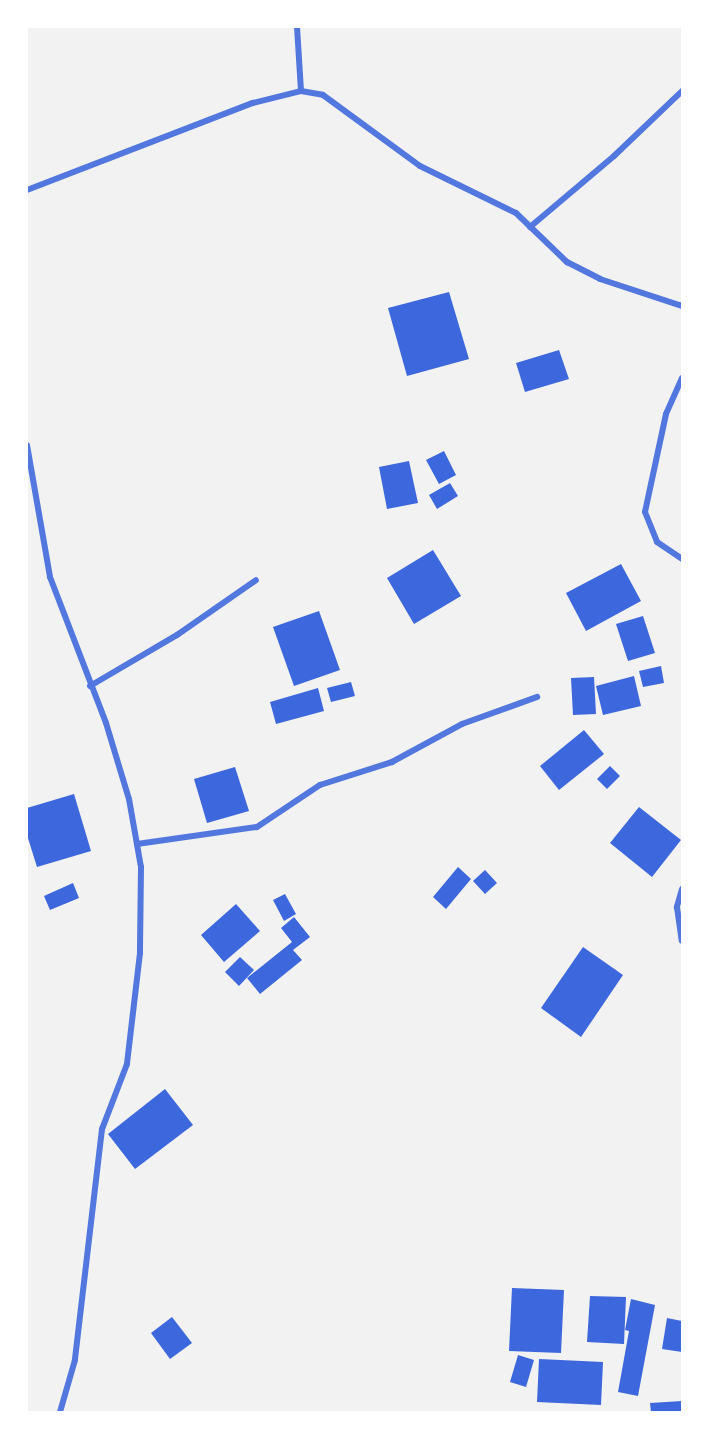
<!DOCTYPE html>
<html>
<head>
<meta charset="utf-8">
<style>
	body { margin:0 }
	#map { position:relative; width:709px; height:1439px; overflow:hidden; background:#f2f2f2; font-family:"Noto Sans",sans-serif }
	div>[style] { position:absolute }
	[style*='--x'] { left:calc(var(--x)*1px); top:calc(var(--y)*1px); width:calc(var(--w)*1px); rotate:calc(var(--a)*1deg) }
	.building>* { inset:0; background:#3d67dc }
	.minor>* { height:6px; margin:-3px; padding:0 3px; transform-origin:3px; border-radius:3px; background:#5277de }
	span { translate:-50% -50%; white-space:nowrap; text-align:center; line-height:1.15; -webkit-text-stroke:6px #fff; paint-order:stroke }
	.frame { position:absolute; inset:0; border:28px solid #fff; pointer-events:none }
</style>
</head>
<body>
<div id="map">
	<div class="building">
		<div style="clip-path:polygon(449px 292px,469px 359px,407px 376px,388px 308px)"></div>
		<div style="clip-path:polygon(559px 350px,569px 379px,525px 392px,516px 363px)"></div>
		<div style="clip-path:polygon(444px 451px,456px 475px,439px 484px,426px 460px)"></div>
		<div style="clip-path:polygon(409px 461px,418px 503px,387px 509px,379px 467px)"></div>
		<div style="clip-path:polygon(450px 483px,458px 496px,437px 509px,429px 495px)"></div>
		<div style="clip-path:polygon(433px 550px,461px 596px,414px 624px,387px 578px)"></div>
		<div style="clip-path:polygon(621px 564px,641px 601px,586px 631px,566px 593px)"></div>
		<div style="clip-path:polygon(319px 611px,340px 670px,294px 686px,273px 627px)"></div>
		<div style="clip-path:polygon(643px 616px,655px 653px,628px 661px,616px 624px)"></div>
		<div style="clip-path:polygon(661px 666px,664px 683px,643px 687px,639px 671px)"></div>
		<div style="clip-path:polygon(634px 676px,641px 706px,603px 715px,596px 686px)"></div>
		<div style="clip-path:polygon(594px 677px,596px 714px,573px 715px,571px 678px)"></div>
		<div style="clip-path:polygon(351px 682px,355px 696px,331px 702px,327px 688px)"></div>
		<div style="clip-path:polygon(318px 688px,324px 711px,276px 724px,270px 702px)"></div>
		<div style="clip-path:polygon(584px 730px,604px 754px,559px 790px,540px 766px)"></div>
		<div style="clip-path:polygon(610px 766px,620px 776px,607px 789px,597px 779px)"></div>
		<div style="clip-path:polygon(235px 767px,249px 811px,207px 823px,194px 779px)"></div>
		<div style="clip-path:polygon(74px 794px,91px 851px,37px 867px,27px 835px,27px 808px)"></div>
		<div style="clip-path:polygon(639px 807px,681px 840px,652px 877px,610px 843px)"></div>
		<div style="clip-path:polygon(458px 867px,471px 879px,446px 909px,433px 897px)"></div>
		<div style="clip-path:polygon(485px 870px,497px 883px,485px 894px,473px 881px)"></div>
		<div style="clip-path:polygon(73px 883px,79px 898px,50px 910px,44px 896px)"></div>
		<div style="clip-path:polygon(285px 894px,296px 914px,284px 921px,273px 900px)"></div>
		<div style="clip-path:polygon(236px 904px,260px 931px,224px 962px,201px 935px)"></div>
		<div style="clip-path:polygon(294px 917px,310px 937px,293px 950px,302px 960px,260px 994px,247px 978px,292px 942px,281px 928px)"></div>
		<div style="clip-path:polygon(583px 947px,623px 975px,581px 1037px,541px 1008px)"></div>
		<div style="clip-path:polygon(240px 957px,254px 970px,239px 986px,225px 972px)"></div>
		<div style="clip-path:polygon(165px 1089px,193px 1125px,135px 1169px,108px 1134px)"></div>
		<div style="clip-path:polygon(512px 1288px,564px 1290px,561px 1353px,509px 1351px)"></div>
		<div style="clip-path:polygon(590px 1296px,626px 1297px,624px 1344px,587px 1342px)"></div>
		<div style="clip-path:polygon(631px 1299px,655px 1305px,638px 1396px,618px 1392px,629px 1331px,625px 1330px)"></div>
		<div style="clip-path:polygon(172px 1317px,192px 1343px,170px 1359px,151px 1333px)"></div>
		<div style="clip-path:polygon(667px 1318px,682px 1321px,682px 1352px,662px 1349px)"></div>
		<div style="clip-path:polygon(518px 1355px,534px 1360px,526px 1387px,510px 1382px)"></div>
		<div style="clip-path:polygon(539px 1359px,603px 1362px,601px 1405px,537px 1402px)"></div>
		<div style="clip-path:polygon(682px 1401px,682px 1412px,651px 1412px,650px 1403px)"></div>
	</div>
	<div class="minor">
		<div style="--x:297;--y:27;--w:64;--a:86.4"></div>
		<div style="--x:27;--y:190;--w:242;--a:-21.1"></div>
		<div style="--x:253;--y:103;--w:49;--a:-14"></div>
		<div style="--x:301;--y:91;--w:22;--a:10"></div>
		<div style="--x:323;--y:95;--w:120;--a:36.2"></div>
		<div style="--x:420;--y:166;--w:107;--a:26.1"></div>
		<div style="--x:516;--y:213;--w:71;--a:43.9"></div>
		<div style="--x:567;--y:262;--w:37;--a:27"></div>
		<div style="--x:600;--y:279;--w:86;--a:18.2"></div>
		<div style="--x:530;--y:227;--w:110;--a:-40.2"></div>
		<div style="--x:614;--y:156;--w:94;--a:-43.7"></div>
		<div style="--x:682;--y:378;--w:39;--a:114"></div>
		<div style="--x:666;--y:414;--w:100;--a:102.1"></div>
		<div style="--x:645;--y:512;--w:32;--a:68"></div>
		<div style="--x:657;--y:542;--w:30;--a:34"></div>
		<div style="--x:27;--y:445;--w:134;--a:80.1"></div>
		<div style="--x:50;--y:577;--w:156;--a:69"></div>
		<div style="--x:106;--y:723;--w:79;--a:73.2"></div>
		<div style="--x:129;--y:799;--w:69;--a:80"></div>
		<div style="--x:141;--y:867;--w:86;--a:90.7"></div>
		<div style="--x:140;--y:953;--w:112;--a:96.7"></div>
		<div style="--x:127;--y:1064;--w:70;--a:111"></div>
		<div style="--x:102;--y:1129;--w:233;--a:96.7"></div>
		<div style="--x:75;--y:1360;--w:54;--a:106.1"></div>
		<div style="--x:90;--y:686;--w:101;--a:-30.4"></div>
		<div style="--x:177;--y:635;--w:96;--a:-34.8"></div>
		<div style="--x:137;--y:844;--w:121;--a:-8.1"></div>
		<div style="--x:257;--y:827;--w:76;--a:-33.7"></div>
		<div style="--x:320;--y:785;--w:76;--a:-17.7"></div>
		<div style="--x:392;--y:762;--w:80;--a:-28.5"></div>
		<div style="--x:462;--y:724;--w:80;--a:-19.8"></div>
		<div style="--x:682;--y:889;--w:19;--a:106"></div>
		<div style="--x:677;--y:907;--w:34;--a:82"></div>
	</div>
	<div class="frame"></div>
</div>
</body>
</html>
